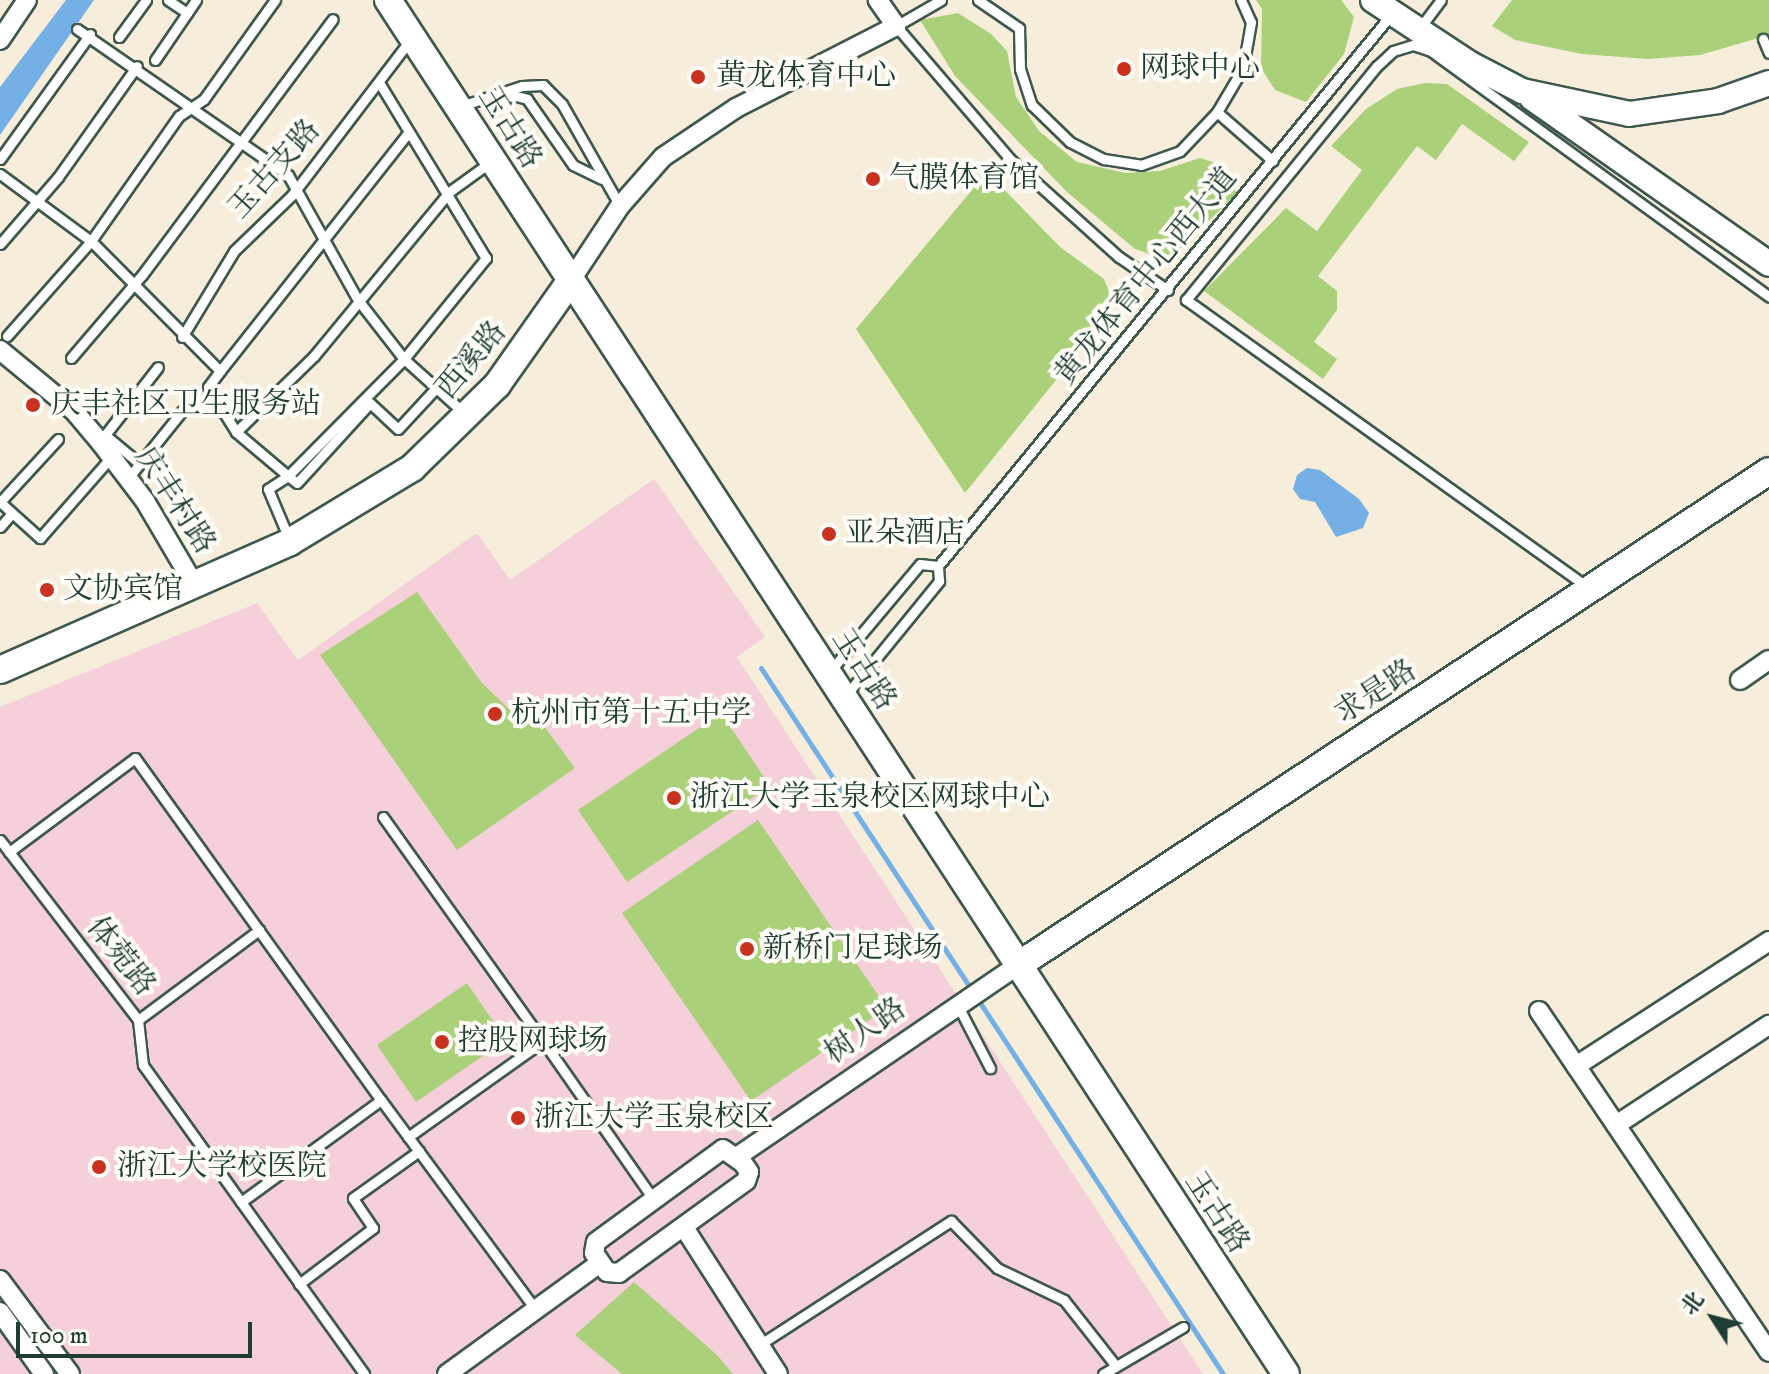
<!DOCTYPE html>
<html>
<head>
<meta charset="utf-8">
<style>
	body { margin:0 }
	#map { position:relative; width:1769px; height:1374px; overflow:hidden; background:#f6eedb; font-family:"IM FELL DW Pica","Noto Serif SC",serif }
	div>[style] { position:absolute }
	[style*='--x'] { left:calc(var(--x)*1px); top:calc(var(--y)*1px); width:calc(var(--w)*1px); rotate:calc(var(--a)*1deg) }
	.built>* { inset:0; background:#f5cfda }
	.green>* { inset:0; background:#aad07a }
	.water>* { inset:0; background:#74afe5 }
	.stream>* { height:5px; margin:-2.5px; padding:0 2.5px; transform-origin:2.5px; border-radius:2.5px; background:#74afe5 }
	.roads { filter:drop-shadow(2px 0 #3f584d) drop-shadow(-2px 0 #3f584d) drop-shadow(0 2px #3f584d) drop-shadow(0 -2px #3f584d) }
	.service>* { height:9px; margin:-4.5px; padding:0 4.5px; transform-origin:4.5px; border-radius:4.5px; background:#fff }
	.minor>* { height:18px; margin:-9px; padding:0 9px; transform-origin:9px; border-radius:9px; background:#fff }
	.tertiary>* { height:24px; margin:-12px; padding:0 12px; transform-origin:12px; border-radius:12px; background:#fff }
	.secondary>* { height:26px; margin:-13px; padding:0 13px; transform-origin:13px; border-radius:13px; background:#fff }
	.dots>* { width:22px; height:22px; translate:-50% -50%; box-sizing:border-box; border:4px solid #fdfcf7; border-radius:50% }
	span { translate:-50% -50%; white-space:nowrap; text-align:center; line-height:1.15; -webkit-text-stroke:8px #fdfcf7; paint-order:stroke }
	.poi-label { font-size:30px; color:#1f3d34 }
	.left { translate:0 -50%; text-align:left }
	.street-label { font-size:30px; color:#1f3d34 }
	.north { position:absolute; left:1673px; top:1278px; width:80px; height:80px; -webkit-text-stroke:6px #fdfcf7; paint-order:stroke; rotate:306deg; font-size:22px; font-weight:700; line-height:32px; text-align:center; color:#1f3d34 }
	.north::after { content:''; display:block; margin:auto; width:28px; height:36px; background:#1f3d34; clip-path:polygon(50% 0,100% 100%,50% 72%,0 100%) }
	.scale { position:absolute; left:16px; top:1322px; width:236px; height:36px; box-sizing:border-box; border:4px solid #1f3d34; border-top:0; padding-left:10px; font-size:24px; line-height:28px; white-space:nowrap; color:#1f3d34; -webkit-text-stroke:6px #fdfcf7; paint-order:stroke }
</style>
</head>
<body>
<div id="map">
	<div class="built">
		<div style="clip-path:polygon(654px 479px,765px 637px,737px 657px,1203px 1374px,0 1374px,0 707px,257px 603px,298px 660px,477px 533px,510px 580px)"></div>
	</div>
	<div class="green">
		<div style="clip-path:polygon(1256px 0,1341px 0,1354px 17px,1344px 54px,1306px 102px,1275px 90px,1261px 68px,1262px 9px)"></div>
		<div style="clip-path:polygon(1512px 0,1769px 0,1769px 35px,1700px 55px,1648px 59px,1582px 54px,1515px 40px,1492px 26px)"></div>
		<div style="clip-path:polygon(958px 13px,991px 34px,1007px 51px,1016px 97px,1039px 131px,1077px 162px,1125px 173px,1160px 171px,1200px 158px,1216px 163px,1237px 193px,1169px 260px,1135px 249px,1067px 192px,955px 76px,920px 20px)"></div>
		<div style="clip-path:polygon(1425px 83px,1447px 84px,1529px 142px,1514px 161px,1462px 124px,1436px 160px,1417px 146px,1318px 276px,1337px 291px,1337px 310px,1314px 342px,1337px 359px,1323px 379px,1204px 291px,1286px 208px,1317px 231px,1362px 170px,1331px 146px,1366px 109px,1397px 89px)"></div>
		<div style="clip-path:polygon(987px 172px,1060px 247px,1104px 279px,1112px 299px,1102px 323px,965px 493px,856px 329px)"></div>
		<div style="clip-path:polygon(417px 592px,482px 683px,520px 720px,535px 714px,575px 768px,457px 850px,320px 655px)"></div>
		<div style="clip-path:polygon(721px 713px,770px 786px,627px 882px,578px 810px)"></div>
		<div style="clip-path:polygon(758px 820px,887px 1008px,751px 1101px,622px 913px)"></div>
		<div style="clip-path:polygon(467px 983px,506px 1040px,416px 1102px,377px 1045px)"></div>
		<div style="clip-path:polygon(634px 1282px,717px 1355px,733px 1374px,622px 1374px,575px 1335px)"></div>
	</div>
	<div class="water">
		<div style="clip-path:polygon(66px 0,94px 0,0 135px,0 87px)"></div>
		<div style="clip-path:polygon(1307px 468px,1320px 470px,1359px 499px,1369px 513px,1363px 528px,1336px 537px,1315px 502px,1300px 499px,1293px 489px,1297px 475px)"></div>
	</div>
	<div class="stream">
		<div style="--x:761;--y:668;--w:844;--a:56.8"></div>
	</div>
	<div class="roads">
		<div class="service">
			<div style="--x:168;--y:0;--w:23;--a:34"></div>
			<div style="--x:941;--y:0;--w:52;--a:150"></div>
			<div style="--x:896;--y:26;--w:175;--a:49.4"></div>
			<div style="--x:1010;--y:159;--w:147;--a:42"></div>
			<div style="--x:1119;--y:257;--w:59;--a:34"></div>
			<div style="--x:978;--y:0;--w:50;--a:34.3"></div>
			<div style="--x:1019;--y:28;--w:41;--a:88.6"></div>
			<div style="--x:1020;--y:69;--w:38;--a:72"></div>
			<div style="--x:1032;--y:105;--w:53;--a:44.2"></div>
			<div style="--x:1070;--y:142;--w:38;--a:27"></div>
			<div style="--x:1104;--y:159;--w:37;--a:9"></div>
			<div style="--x:1141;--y:165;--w:41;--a:-19.7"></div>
			<div style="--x:1180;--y:151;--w:54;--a:-46.5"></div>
			<div style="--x:1241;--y:0;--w:24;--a:66"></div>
			<div style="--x:1251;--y:22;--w:47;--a:99.9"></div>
			<div style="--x:1243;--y:68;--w:51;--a:120.6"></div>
			<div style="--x:1217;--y:112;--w:74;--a:41.2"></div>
			<div style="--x:77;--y:29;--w:257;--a:34.7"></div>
			<div style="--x:288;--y:175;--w:143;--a:60.8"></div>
			<div style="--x:358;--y:300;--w:75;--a:52.1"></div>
			<div style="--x:404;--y:359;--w:81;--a:42"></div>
			<div style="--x:1419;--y:29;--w:36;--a:-53"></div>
			<div style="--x:119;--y:37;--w:46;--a:-53.9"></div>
			<div style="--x:1763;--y:39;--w:15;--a:67"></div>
			<div style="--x:155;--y:60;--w:73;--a:-55.7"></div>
			<div style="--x:380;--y:84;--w:204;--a:58.7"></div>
			<div style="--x:486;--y:258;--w:130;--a:129.1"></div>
			<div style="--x:404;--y:359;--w:165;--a:134.8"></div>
			<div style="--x:288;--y:476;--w:11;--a:38"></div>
			<div style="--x:297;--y:483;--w:108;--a:-47.6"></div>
			<div style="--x:370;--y:403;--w:38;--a:43"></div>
			<div style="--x:398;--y:429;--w:54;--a:-47.2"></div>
			<div style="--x:505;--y:93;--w:23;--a:15"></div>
			<div style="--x:527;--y:99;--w:80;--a:55.1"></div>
			<div style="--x:573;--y:165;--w:32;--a:26"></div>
			<div style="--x:461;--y:106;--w:64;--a:-18.2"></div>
			<div style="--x:522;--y:86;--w:21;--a:-3"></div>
			<div style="--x:543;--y:85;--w:27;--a:45"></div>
			<div style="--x:562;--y:104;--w:117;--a:60.4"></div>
			<div style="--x:0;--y:159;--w:154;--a:-54.2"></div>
			<div style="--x:0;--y:174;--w:113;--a:36.4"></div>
			<div style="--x:91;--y:241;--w:183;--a:45.2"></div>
			<div style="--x:220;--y:371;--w:20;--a:127"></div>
			<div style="--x:208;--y:387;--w:53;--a:58.1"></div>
			<div style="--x:236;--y:432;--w:109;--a:-44.3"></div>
			<div style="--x:314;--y:356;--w:212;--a:-50.5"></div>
			<div style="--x:449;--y:192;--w:49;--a:-35.9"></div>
			<div style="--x:0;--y:244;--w:89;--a:-49.1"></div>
			<div style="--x:58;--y:177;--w:136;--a:-54.6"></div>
			<div style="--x:7;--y:336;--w:127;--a:-48.5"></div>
			<div style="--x:91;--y:241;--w:153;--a:-54.9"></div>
			<div style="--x:179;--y:116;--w:30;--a:-34"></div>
			<div style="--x:204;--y:99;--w:122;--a:-54.4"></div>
			<div style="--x:182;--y:337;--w:100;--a:-58.8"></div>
			<div style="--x:234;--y:251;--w:81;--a:-44"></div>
			<div style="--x:292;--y:195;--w:195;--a:-52.7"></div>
			<div style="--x:71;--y:358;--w:109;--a:-49.5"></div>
			<div style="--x:142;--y:275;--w:319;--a:-53.3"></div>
			<div style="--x:220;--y:371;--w:303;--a:-51.7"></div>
			<div style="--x:236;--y:432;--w:68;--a:40.2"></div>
			<div style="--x:288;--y:476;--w:24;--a:147"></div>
			<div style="--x:268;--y:489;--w:54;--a:67.2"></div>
			<div style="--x:58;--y:439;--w:86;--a:132.6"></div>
			<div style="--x:0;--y:502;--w:54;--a:42"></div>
			<div style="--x:40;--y:538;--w:109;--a:-48.7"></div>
			<div style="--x:140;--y:464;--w:45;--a:-140.4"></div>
			<div style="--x:105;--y:435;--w:86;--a:-52.1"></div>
			<div style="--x:129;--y:477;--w:85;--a:-51.2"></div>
			<div style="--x:0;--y:527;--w:18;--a:-49"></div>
			<div style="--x:1586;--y:586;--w:492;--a:-144.4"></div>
			<div style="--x:1186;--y:300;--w:302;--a:-50.8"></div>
			<div style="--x:1377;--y:66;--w:22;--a:-43"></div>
			<div style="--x:1393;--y:51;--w:21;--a:-17"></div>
			<div style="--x:1413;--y:45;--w:19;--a:18"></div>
			<div style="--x:1431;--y:51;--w:418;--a:36"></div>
			<div style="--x:831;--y:670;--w:138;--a:-50"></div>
			<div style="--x:920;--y:564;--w:18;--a:6"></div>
			<div style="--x:847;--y:694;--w:146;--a:-50.8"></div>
			<div style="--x:939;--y:581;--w:15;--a:-94"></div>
			<div style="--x:938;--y:566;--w:712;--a:-50.59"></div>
			<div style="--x:383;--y:817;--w:275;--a:54.5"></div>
			<div style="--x:0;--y:840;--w:227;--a:52.5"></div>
			<div style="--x:138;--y:1020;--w:45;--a:83.7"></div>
			<div style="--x:143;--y:1065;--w:380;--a:54.4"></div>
			<div style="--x:9;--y:852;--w:157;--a:-36.7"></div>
			<div style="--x:135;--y:758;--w:421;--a:54.3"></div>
			<div style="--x:958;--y:1006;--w:70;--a:62.7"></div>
			<div style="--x:138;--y:1020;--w:151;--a:-36.6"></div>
			<div style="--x:408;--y:1137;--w:166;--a:-35.4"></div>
			<div style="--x:543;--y:1041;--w:194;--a:55.1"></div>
			<div style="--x:241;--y:1202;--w:173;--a:-36.1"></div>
			<div style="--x:381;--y:1100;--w:261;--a:53.6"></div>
			<div style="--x:299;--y:1284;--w:93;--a:-37.1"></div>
			<div style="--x:373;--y:1228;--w:36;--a:-124"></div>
			<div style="--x:353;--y:1198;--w:81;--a:-35.5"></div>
			<div style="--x:759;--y:1345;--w:229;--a:-32.9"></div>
			<div style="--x:951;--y:1221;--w:66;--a:45.6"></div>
			<div style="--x:997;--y:1268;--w:74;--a:25.5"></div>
			<div style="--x:1064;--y:1300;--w:84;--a:51.8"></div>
			<div style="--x:1103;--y:1374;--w:93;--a:-30.4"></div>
		</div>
		<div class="minor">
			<div style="--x:0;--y:40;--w:48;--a:-56"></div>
			<div style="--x:569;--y:283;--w:92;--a:-56.5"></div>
			<div style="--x:620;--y:206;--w:65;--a:-48.7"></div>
			<div style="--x:663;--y:157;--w:88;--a:-33.9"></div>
			<div style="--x:736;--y:108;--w:180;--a:-27.1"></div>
			<div style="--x:896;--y:26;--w:32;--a:-125"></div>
			<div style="--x:0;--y:350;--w:96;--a:39.5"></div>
			<div style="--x:74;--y:411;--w:42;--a:49.8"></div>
			<div style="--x:101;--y:443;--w:73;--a:52.8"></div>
			<div style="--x:145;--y:501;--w:99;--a:59.5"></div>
			<div style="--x:1740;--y:680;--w:35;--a:-35"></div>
			<div style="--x:1539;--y:1011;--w:411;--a:56"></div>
			<div style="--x:1576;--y:1066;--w:230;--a:-32.9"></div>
			<div style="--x:1616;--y:1125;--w:183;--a:-33.2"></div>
			<div style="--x:723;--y:1149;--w:24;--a:35"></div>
			<div style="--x:743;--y:1163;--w:11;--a:56"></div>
			<div style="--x:749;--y:1172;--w:9;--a:108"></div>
			<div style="--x:746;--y:1181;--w:157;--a:144.1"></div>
			<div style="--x:619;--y:1273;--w:12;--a:-175"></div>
			<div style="--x:607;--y:1272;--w:23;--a:-124"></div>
			<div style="--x:594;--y:1253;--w:11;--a:-80"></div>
			<div style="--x:596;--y:1242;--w:157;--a:-36.2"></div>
			<div style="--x:738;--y:1156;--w:338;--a:-34.3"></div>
			<div style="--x:685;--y:1229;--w:172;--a:57.3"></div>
			<div style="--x:0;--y:1280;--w:117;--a:53.3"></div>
			<div style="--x:0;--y:1312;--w:76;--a:54.6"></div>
			<div style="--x:447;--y:1374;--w:189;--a:-36"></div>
		</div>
		<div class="tertiary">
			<div style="--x:1373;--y:0;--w:116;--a:33.4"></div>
			<div style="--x:1470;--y:64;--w:59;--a:27.4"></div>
			<div style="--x:1522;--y:91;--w:109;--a:12.1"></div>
			<div style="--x:1629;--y:114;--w:90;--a:-8.3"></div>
			<div style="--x:1718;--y:101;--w:54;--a:-19.4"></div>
			<div style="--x:1532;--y:98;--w:289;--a:35"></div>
		</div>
		<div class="secondary">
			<div style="--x:388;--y:0;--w:1641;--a:56.83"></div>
			<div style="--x:0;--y:670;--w:317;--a:-23.8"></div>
			<div style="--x:290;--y:542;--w:143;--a:-31.2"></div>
			<div style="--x:412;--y:468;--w:119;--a:-44.3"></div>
			<div style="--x:497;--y:385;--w:125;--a:-54.8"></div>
			<div style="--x:1017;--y:966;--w:900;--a:-33.35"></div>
		</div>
	</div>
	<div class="dots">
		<div style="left:1124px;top:69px;background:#c8321e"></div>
		<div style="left:698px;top:77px;background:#c8321e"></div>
		<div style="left:873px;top:179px;background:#c8321e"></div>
		<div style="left:33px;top:405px;background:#c8321e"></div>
		<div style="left:829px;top:534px;background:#c8321e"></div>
		<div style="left:47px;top:590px;background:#c8321e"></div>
		<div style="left:495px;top:714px;background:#c8321e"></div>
		<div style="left:674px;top:798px;background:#c8321e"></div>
		<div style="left:747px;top:949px;background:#c8321e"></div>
		<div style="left:442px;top:1042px;background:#c8321e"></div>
		<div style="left:518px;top:1118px;background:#c8321e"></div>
		<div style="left:99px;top:1167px;background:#c8321e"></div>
	</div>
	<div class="poi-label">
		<span class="left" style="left:1140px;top:69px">网球中心</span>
		<span class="left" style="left:716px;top:77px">黄龙体育中心</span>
		<span class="left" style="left:889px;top:179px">气膜体育馆</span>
		<span class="left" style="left:51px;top:405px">庆丰社区卫生服务站</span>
		<span class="left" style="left:845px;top:534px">亚朵酒店</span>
		<span class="left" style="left:63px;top:590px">文协宾馆</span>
		<span class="left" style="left:511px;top:714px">杭州市第十五中学</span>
		<span class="left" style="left:690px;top:798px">浙江大学玉泉校区网球中心</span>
		<span class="left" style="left:763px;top:949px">新桥门足球场</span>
		<span class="left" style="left:458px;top:1042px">控股网球场</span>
		<span class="left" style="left:534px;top:1118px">浙江大学玉泉校区</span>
		<span class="left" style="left:117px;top:1167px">浙江大学校医院</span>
	</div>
	<div class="street-label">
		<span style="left:509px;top:128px;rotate:58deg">玉古路</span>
		<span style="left:275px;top:170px;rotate:-48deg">玉古支路</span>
		<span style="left:1147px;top:277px;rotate:-51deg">黄龙体育中心西大道</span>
		<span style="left:472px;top:361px;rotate:-50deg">西溪路</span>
		<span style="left:174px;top:501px;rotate:57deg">庆丰村路</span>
		<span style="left:863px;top:670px;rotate:57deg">玉古路</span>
		<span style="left:1376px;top:693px;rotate:-33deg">求是路</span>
		<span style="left:120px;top:957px;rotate:52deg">体菀路</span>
		<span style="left:866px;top:1032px;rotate:-35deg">树人路</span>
		<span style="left:1216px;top:1213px;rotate:57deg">玉古路</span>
	</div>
	<div class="north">北</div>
	<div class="scale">100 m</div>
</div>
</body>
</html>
